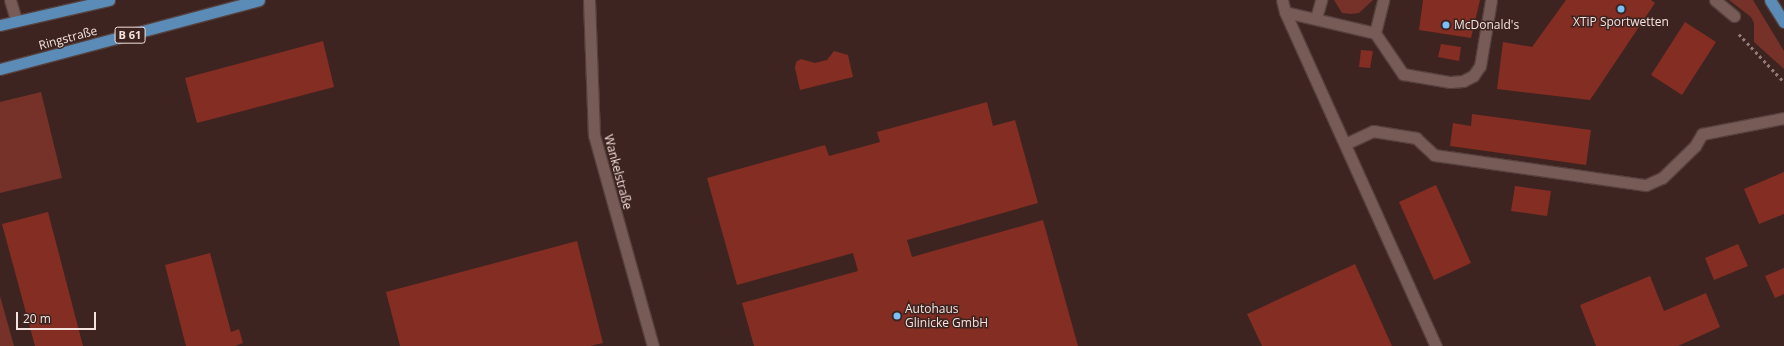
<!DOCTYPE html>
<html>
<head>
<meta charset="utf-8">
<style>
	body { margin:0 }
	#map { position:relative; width:1784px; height:346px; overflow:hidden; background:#3d2420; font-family:"Open Sans",sans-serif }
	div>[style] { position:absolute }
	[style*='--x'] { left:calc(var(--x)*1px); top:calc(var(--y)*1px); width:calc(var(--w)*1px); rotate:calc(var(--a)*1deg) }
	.green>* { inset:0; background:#763128 }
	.building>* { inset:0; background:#842d22 }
	.path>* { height:2.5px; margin-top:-1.25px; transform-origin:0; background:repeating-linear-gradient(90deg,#917b78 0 3px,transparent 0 6px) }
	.roads { filter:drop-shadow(1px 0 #55403d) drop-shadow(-1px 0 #55403d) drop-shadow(0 1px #55403d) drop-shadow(0 -1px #55403d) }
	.service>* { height:11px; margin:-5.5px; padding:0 5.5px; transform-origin:5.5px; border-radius:5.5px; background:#775b56 }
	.minor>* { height:11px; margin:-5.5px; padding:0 5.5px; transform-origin:5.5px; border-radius:5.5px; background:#775b56 }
	.primary>* { height:11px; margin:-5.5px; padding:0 5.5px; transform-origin:5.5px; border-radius:5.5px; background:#5a8cb7 }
	.dots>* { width:11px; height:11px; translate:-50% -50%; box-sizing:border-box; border:2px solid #3d2420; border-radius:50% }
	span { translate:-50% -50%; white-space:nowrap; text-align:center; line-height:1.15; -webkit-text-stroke:3px #3d2420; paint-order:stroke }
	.shield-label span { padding:1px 3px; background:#3d2420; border:1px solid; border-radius:3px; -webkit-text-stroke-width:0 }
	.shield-label { font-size:11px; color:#f4e3e0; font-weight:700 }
	.poi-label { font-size:12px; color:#f4e3e0 }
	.left { translate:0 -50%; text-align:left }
	.street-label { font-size:12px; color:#f4e3e0 }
	.scale { position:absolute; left:16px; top:312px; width:80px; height:18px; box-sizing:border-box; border:2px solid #f4e3e0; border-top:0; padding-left:5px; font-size:12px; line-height:14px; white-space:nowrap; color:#f4e3e0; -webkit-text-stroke:3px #3d2420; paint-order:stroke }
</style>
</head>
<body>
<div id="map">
	<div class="green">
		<div style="clip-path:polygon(1334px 0,1373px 0,1359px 13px,1351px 14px,1342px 13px)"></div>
		<div style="clip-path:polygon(1729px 0,1753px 0,1784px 51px,1784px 69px,1754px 42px,1754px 23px,1751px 17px)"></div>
		<div style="clip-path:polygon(41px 92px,62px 178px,0 193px,0 102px)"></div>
		<div style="clip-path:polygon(0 296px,14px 346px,0 346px)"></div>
	</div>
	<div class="building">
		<div style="clip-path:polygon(1423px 0,1480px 0,1471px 38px,1419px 30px)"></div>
		<div style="clip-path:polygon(1566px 0,1651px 0,1655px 3px,1590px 100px,1497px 89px,1503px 42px,1532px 47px)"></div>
		<div style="clip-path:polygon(1685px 22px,1716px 42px,1682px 95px,1651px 75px)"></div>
		<div style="clip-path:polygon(323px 41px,334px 87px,197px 123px,185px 78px)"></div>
		<div style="clip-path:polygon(1441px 44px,1461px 47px,1459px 61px,1438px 57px)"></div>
		<div style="clip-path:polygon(1361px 50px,1373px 51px,1370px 68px,1359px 67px)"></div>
		<div style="clip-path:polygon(834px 51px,848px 55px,853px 77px,800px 90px,795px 68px,796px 62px,801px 59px,815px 63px,827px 60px)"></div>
		<div style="clip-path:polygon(987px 102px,993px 126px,1015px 120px,1038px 203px,907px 240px,912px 257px,1043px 220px,1078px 346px,754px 346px,742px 303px,858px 271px,853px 253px,737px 285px,707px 178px,825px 145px,829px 156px,880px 142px,877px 132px)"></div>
		<div style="clip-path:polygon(1472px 114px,1591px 130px,1586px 165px,1450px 146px,1453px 123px,1471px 126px)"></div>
		<div style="clip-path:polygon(1784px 172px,1784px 214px,1759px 224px,1744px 189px)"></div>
		<div style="clip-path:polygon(1436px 185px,1471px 263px,1434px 280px,1399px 202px)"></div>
		<div style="clip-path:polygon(1515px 186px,1551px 191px,1547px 216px,1511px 211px)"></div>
		<div style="clip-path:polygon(48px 212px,83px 346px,35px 346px,2px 224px)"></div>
		<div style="clip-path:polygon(577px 241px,603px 343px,590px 346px,400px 346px,386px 292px)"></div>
		<div style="clip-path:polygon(1738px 244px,1748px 266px,1714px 280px,1705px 258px)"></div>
		<div style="clip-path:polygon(210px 253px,231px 332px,239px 329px,243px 343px,235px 346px,186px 346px,165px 265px)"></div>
		<div style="clip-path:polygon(1355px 264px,1392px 346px,1262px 346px,1247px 314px)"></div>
		<div style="clip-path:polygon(1784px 268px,1784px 294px,1775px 298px,1765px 276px)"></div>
		<div style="clip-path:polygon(1650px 276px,1664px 311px,1706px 293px,1720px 327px,1678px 346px,1596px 346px,1580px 305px)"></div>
	</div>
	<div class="path">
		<div style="--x:1739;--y:34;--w:66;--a:46.8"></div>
	</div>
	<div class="roads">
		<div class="service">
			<div style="--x:10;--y:0;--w:21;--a:73"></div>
			<div style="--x:1282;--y:0;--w:12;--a:76"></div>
			<div style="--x:1285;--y:12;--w:92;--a:13.1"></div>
			<div style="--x:1375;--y:33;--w:50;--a:55.7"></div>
			<div style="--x:1403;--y:74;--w:48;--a:9.7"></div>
			<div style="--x:1450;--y:82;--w:13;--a:-4"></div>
			<div style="--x:1463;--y:81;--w:11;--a:-27"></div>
			<div style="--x:1473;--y:76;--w:12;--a:-55"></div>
			<div style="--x:1480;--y:66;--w:67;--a:-80.5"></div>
			<div style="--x:1715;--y:0;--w:25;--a:40"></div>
			<div style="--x:1285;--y:12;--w:367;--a:65.7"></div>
			<div style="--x:1316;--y:18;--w:19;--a:-74"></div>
			<div style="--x:1375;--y:33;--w:34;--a:-76"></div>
			<div style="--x:1345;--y:144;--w:31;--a:-25"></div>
			<div style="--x:1373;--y:131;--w:44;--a:9.2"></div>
			<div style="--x:1416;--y:138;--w:25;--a:43"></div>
			<div style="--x:1434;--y:155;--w:214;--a:8.1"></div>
			<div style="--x:1646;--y:185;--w:17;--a:-24"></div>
			<div style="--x:1662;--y:178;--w:46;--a:-44.1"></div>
			<div style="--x:1695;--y:146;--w:14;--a:-60"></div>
			<div style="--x:1702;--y:134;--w:84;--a:-11"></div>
		</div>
		<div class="minor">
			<div style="--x:589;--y:0;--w:135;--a:87.9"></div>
			<div style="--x:594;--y:135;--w:219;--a:74.4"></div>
		</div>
		<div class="primary">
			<div style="--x:1770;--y:0;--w:26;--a:58"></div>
			<div style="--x:0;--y:25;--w:112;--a:-12.9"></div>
			<div style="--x:0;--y:69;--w:268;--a:-14.9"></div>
		</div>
	</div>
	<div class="dots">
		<div style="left:1621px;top:9px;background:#79bff8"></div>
		<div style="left:1446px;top:25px;background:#79bff8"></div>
		<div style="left:897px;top:316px;background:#79bff8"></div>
	</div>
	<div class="shield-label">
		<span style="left:130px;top:35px">B 61</span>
	</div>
	<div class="poi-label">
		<span style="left:1621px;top:22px">XTiP Sportwetten</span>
		<span class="left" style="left:1454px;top:25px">McDonald's</span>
		<span class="left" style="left:905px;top:316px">Autohaus<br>Glinicke GmbH</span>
	</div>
	<div class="street-label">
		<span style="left:68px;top:38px;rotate:-15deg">Ringstraße</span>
		<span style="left:618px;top:172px;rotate:75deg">Wankelstraße</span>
	</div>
	<div class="scale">20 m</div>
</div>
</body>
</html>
